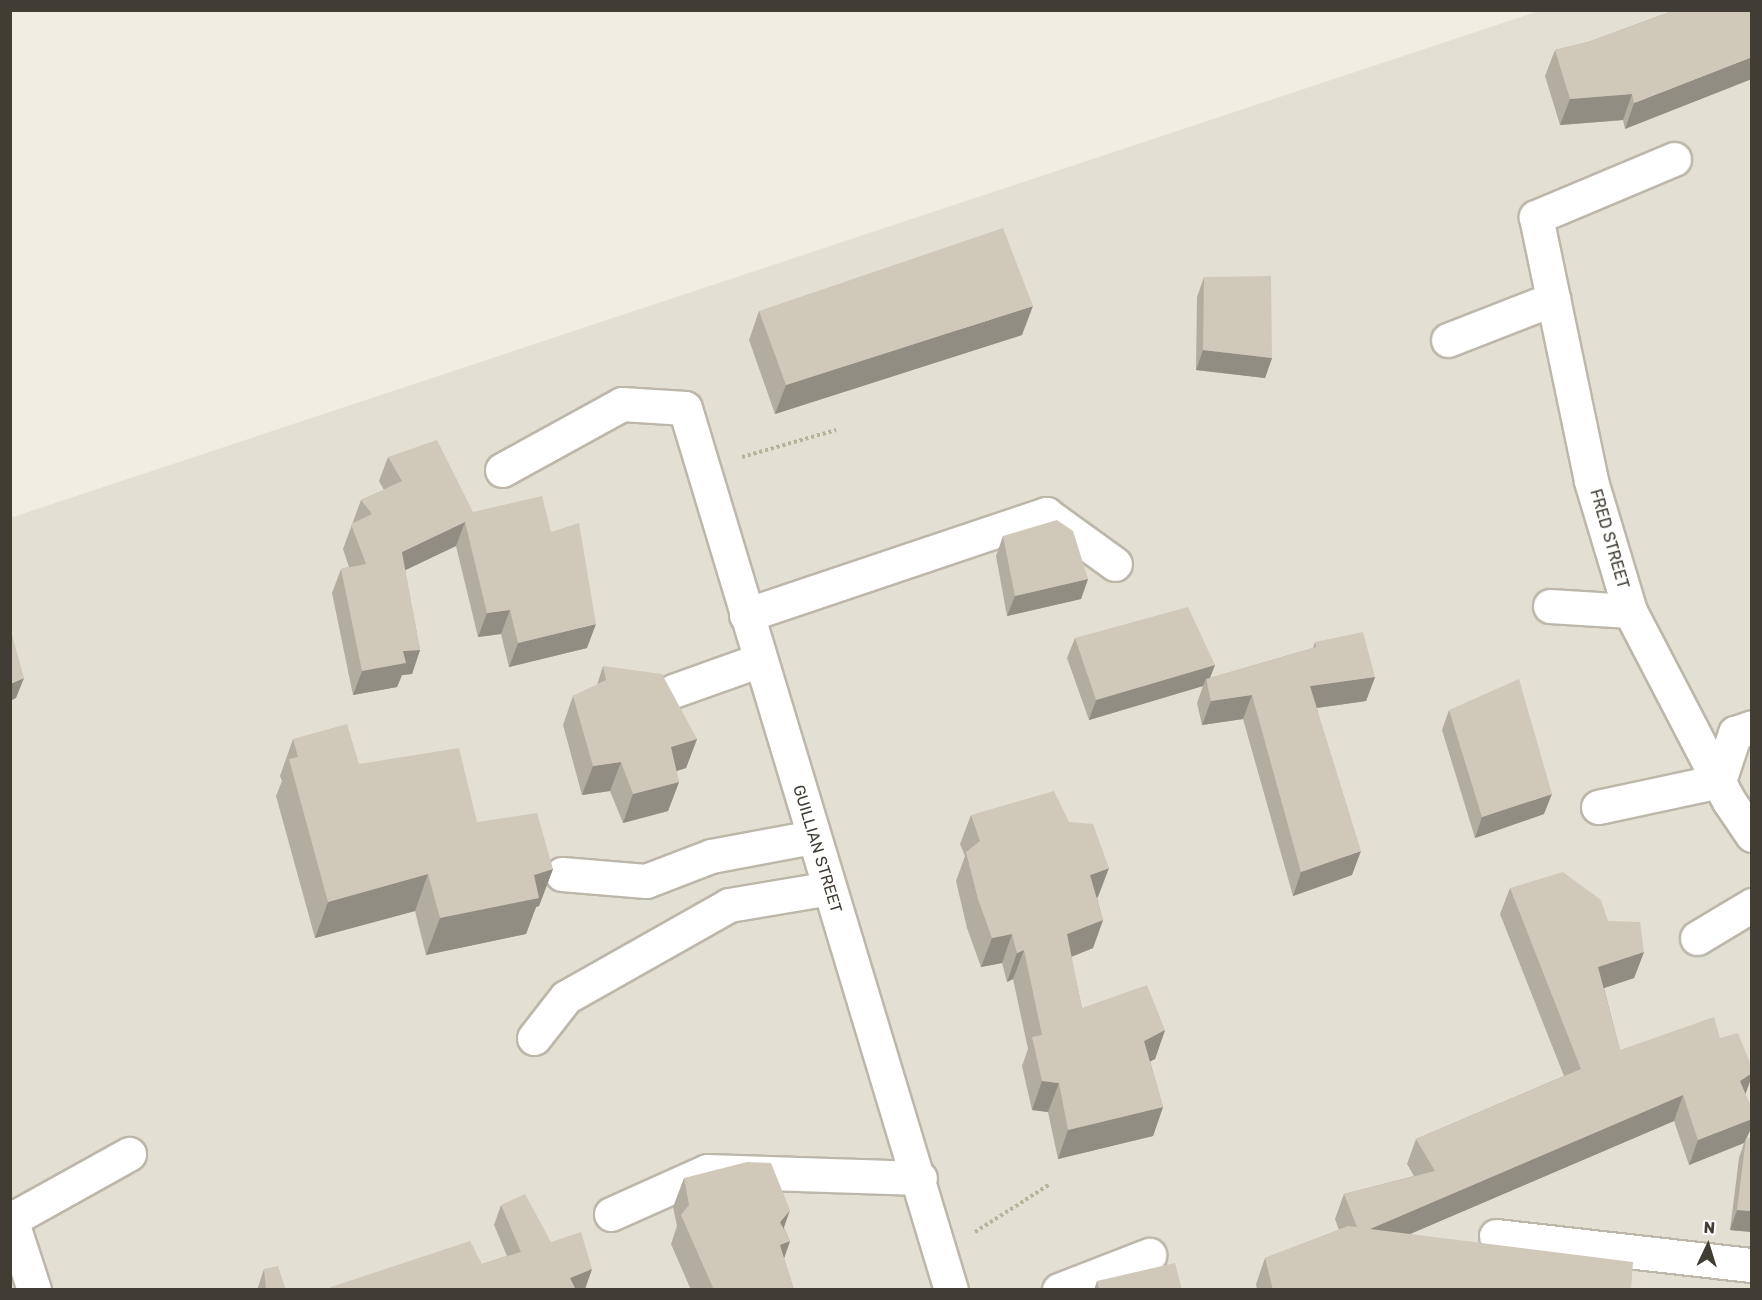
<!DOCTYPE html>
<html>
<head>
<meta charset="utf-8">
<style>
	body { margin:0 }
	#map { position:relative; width:1762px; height:1300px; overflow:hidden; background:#f0ede3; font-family:Rubik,sans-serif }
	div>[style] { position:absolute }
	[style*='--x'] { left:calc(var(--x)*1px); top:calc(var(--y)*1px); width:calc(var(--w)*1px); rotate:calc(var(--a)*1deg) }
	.residential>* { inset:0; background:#e3dfd2 }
	.path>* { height:4px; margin-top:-2px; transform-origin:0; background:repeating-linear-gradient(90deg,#bab199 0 3px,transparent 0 6px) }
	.roads { filter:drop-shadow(2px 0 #bdb7aa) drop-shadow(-2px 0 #bdb7aa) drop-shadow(0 2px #bdb7aa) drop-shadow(0 -2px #bdb7aa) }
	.minor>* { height:33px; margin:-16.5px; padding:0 16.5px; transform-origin:16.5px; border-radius:16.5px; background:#fff }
	.wall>* { inset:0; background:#b3ada0 }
	.shaded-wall>* { inset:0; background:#928d82 }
	.building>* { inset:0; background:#d0c9ba }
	span { translate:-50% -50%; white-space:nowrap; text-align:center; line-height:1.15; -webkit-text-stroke:4.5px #fff; paint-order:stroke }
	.street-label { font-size:16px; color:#413d34 }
	.frame { position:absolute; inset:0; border:12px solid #413d34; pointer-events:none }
	.north { position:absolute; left:1678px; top:1216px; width:60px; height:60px; -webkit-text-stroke:4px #fff; paint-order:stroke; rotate:4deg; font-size:16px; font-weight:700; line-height:24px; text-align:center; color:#413d34 }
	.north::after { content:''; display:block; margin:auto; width:21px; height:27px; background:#413d34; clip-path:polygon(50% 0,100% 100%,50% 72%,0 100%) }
</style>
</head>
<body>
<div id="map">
	<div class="residential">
		<div style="clip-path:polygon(1539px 11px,1751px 11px,1751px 1289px,11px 1289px,10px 518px)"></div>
	</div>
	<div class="path">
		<div style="--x:742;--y:457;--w:98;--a:-16"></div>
		<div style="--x:975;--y:1232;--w:89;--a:-32.6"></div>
	</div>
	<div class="roads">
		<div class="minor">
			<div style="--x:1674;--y:159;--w:150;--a:157.2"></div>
			<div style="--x:1536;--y:217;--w:270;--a:78.2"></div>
			<div style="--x:1591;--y:481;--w:136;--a:73.3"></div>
			<div style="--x:1630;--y:611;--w:214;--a:62.5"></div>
			<div style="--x:1729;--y:801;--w:41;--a:55.9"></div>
			<div style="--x:1448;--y:340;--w:113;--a:-21.3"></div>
			<div style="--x:502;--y:470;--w:137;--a:-28.8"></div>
			<div style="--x:622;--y:404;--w:63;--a:3.6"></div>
			<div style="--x:685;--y:408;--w:921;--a:73.22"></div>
			<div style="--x:1550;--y:606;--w:80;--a:3.6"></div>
			<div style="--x:746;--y:615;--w:317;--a:-18.6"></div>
			<div style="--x:1046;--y:514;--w:85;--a:35.9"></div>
			<div style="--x:673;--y:691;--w:92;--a:-19.6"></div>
			<div style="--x:1598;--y:807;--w:124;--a:-12.1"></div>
			<div style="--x:1719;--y:781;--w:51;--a:-71.6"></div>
			<div style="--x:1735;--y:733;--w:18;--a:-19"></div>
			<div style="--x:562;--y:874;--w:84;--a:4.8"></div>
			<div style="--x:646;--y:881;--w:70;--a:-21"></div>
			<div style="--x:711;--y:856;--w:104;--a:-10.6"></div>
			<div style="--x:1697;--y:938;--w:64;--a:-31"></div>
			<div style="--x:534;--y:1038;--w:52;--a:-52"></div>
			<div style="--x:566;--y:997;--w:187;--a:-29.4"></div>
			<div style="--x:729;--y:905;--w:101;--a:-9.6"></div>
			<div style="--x:611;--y:1214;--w:105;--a:-24.1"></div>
			<div style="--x:707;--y:1171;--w:213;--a:1.9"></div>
			<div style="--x:10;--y:1216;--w:78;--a:72"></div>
			<div style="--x:12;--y:1219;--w:134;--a:-29.1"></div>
			<div style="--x:1496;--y:1236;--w:258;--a:6.5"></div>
			<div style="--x:1059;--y:1290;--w:97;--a:-21.3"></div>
		</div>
	</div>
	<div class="wall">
		<div style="clip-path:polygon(1675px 10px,1625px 129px,1623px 120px,1560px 125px,1545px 76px,1555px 50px,1588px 42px)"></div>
		<div style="clip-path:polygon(1204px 277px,1272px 358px,1265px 378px,1196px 370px,1197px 297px)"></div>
		<div style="clip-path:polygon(759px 311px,1022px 335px,775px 414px,749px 340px)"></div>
		<div style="clip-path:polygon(388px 457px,473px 512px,551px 532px,587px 648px,509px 667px,501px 634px,478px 637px,456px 546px,405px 570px,420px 650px,412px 674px,402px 675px,397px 687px,353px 695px,332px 593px,341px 569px,349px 567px,343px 549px,361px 500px,384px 490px,379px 481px)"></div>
		<div style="clip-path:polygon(1003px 536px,1088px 579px,1081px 599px,1007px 616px,996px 556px)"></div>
		<div style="clip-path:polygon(1075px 638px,1215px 665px,1210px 678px,1313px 648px,1315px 642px,1375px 677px,1366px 701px,1317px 708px,1352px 875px,1293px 896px,1243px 719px,1202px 725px,1197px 703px,1203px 686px,1089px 720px,1067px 658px)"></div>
		<div style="clip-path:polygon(603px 666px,697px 739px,686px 768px,676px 771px,679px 782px,668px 811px,623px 823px,610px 791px,582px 795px,563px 725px,573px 696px,597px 685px)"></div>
		<div style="clip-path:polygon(1449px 710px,1544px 814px,1475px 838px,1442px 730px)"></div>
		<div style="clip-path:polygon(293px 739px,359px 764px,477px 822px,553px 869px,539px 906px,536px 907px,526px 934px,426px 955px,415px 911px,315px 938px,276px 796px,282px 781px,280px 776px)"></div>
		<div style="clip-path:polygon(971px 815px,1098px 897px,1097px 898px,1103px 920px,1093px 948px,1071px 957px,1082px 1008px,1165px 1030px,1155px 1059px,1150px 1061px,1163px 1107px,1153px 1136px,1058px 1159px,1048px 1112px,1032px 1110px,1022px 1066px,1028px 1049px,1013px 979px,1007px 982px,1002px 963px,981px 967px,967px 928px,956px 881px,965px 856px,960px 844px)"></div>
		<div style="clip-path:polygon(1510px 888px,1608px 921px,1644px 952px,1634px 978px,1604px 988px,1620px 1050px,1720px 1038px,1752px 1068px,1752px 1076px,1745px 1094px,1752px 1109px,1752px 1126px,1747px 1138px,1752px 1139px,1752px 1232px,1730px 1230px,1739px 1158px,1744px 1143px,1689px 1165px,1674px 1121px,1410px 1234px,1631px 1290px,1257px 1290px,1256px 1284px,1265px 1258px,1339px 1230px,1335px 1219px,1344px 1194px,1414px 1176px,1407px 1164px,1416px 1139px,1564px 1076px,1500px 914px)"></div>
		<div style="clip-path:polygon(684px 1178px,784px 1228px,790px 1241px,784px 1258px,794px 1290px,691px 1290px,671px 1244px,677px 1226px,673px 1207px)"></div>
		<div style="clip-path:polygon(501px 1205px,551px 1242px,592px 1269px,585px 1289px,330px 1290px,331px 1287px,482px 1264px,507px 1256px,494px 1225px)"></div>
		<div style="clip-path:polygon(264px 1269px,286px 1290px,257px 1290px)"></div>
		<div style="clip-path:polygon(1097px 1281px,1182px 1290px,1094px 1290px)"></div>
	</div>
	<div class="shaded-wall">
		<div style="clip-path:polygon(1752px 57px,1752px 79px,1625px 129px,1634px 103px)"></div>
		<div style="clip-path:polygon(1632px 94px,1623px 120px,1560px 125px,1570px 99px)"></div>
		<div style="clip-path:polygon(1033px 306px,1022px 335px,775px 414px,786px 385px)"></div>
		<div style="clip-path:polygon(1203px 350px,1272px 358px,1265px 378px,1196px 370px)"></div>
		<div style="clip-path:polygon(465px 522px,456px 546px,393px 576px,402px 552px)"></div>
		<div style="clip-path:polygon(1088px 579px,1081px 599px,1007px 616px,1015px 596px)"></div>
		<div style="clip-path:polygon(510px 610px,501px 634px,478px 637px,487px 613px)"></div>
		<div style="clip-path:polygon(596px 624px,587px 648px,509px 667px,518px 643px)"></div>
		<div style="clip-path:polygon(420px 650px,412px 674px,402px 675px,397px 687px,353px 695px,362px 671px,403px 651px)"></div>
		<div style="clip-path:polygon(1215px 665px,1207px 685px,1206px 679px,1203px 686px,1089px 720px,1096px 700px)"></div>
		<div style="clip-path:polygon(1375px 677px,1366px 701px,1302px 710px,1310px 686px)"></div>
		<div style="clip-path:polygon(24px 678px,16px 698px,10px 701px,10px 684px)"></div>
		<div style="clip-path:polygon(1252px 695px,1243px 719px,1202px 725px,1211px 701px)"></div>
		<div style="clip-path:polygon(697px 739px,686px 768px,661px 776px,671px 747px)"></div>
		<div style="clip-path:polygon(621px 762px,610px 791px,582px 795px,593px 766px)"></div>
		<div style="clip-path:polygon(679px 782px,668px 811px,623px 823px,633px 794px)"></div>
		<div style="clip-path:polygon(1552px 794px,1544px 814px,1475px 838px,1482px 817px)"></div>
		<div style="clip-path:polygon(1361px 851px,1352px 875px,1293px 896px,1301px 872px)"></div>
		<div style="clip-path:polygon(1109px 868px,1098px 897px,1079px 904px,1090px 875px)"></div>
		<div style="clip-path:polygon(553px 869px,539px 906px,536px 907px,526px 934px,426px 955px,440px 918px,534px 875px)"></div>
		<div style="clip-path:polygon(428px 874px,415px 911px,315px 938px,328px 902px)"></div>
		<div style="clip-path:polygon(1103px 920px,1093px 948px,1056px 963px,1067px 934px)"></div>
		<div style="clip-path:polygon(1012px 934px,1002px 963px,981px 967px,992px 938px)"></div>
		<div style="clip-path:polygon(1024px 950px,1013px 979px,1007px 982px,1017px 953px)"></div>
		<div style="clip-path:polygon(1644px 952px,1634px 978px,1589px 993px,1598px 967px)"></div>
		<div style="clip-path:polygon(1165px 1030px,1155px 1059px,1134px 1070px,1144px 1041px)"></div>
		<div style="clip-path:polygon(1752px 1073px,1752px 1076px,1744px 1098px,1740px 1081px)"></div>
		<div style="clip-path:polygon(1042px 1081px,1059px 1083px,1048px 1112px,1032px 1110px)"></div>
		<div style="clip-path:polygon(1683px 1095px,1674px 1121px,1361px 1255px,1370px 1229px)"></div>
		<div style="clip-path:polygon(1163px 1107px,1153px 1136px,1058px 1159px,1068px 1130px)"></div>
		<div style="clip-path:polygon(1752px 1119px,1752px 1126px,1744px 1143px,1689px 1165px,1698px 1140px)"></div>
		<div style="clip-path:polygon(790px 1210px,780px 1239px,780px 1222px)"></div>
		<div style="clip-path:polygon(1737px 1210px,1752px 1211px,1752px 1232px,1730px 1230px)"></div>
		<div style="clip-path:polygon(790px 1241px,780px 1270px,780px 1245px)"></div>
		<div style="clip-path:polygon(592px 1269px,585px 1289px,566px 1290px,570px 1278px)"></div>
	</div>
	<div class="building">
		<div style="clip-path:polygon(1675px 10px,1752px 10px,1752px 57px,1634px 103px,1632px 94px,1570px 99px,1555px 50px,1588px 42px)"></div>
		<div style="clip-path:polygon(1003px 228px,1033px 306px,786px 385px,759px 311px)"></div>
		<div style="clip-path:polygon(1271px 276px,1272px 358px,1203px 350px,1204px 277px)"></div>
		<div style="clip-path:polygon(437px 440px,473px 512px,542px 496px,551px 532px,579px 523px,596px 624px,518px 643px,510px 610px,487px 613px,465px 522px,402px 552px,420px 650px,403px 651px,406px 663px,362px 671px,341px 569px,366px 564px,351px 524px,372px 514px,361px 500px,402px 481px,388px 457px)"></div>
		<div style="clip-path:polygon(1057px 520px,1073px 531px,1088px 579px,1015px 596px,1003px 536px)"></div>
		<div style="clip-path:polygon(1188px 607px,1215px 665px,1096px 700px,1075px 638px)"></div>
		<div style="clip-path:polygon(10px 628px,24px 678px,10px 684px)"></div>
		<div style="clip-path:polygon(1363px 632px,1375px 677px,1310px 686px,1361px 851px,1301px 872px,1252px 695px,1211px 701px,1206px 679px,1316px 647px,1315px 642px)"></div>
		<div style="clip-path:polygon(603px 666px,662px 674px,697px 739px,671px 747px,679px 782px,633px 794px,621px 762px,593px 766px,573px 696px,606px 680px)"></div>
		<div style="clip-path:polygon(1519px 679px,1552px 794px,1482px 817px,1449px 710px)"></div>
		<div style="clip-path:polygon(347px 724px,359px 764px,459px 748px,477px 822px,537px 813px,553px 869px,534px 875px,539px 898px,440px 918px,428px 874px,328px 902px,289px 759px,298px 757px,293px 739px)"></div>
		<div style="clip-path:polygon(1054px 791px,1069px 822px,1093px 824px,1109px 868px,1090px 875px,1103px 920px,1067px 934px,1082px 1008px,1147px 985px,1165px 1030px,1144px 1041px,1163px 1107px,1068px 1130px,1059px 1083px,1042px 1081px,1032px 1037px,1042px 1035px,1024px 950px,1017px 953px,1012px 934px,992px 938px,978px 899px,966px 852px,980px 841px,971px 815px)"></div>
		<div style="clip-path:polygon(1563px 872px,1601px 900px,1608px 921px,1640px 922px,1644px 952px,1598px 967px,1620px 1050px,1714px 1017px,1720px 1038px,1738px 1033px,1752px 1068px,1752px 1073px,1740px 1081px,1752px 1109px,1752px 1119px,1698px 1140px,1683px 1095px,1370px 1229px,1633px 1262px,1631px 1290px,1423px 1290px,1418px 1288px,1418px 1290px,1273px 1290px,1265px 1258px,1348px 1226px,1357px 1227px,1344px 1194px,1435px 1171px,1416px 1139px,1581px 1069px,1510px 888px)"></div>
		<div style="clip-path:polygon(1746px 1138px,1752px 1139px,1752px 1211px,1737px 1210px)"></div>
		<div style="clip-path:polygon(747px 1162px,771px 1163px,790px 1210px,780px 1222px,790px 1241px,780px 1245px,794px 1290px,714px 1290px,681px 1215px,689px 1205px,684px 1178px)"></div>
		<div style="clip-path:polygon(525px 1194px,551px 1242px,581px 1232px,592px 1269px,570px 1278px,576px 1290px,331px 1290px,331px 1287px,470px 1241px,482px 1264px,521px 1252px,501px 1205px)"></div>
		<div style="clip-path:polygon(1175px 1263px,1182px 1290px,1099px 1290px,1097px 1281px)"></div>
		<div style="clip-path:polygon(278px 1266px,286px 1290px,266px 1290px,264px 1269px)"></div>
	</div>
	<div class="street-label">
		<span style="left:1609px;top:539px;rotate:74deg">FRED STREET</span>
		<span style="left:817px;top:849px;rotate:73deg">GUILLIAN STREET</span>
	</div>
	<div class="frame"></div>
	<div class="north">N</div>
</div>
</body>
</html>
